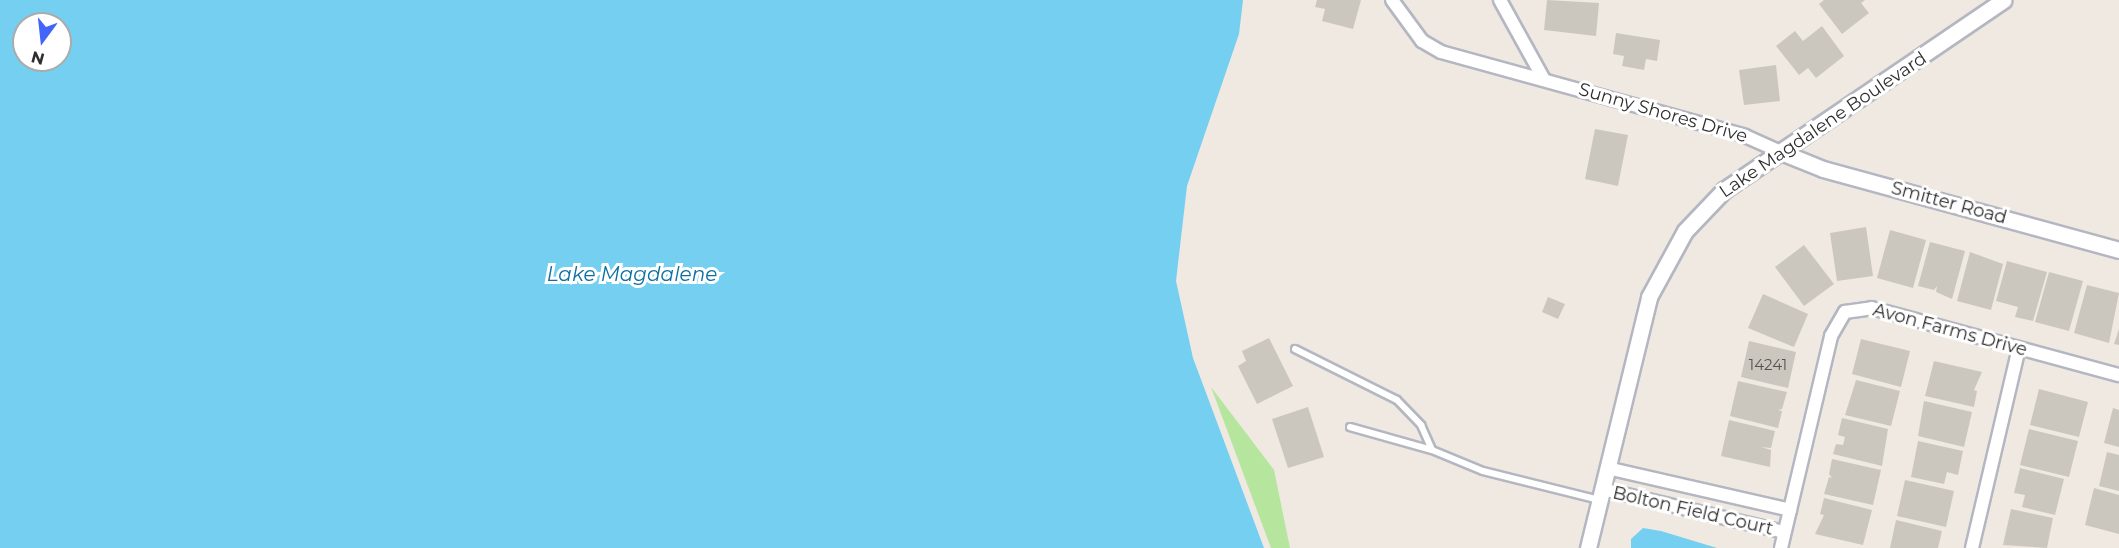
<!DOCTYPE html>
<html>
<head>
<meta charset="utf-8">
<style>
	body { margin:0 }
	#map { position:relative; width:2119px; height:548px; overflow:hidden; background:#efe9e1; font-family:Montserrat,sans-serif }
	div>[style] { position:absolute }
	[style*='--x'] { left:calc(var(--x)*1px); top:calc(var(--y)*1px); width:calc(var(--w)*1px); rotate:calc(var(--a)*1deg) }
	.green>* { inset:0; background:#b6e59e }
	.water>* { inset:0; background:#75cff0 }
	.building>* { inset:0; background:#cbc7bf }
	.roads { filter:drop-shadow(2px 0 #b4b7c1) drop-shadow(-2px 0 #b4b7c1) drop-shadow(0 2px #b4b7c1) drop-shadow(0 -2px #b4b7c1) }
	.service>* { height:6px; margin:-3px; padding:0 3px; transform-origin:3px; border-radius:3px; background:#fff }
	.minor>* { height:12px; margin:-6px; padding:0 6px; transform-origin:6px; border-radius:6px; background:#fff }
	.tertiary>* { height:15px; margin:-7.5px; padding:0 7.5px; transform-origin:7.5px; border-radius:7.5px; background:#fff }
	span { translate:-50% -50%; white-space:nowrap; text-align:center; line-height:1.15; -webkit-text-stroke:6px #fff; paint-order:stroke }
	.number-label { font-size:15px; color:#555452 }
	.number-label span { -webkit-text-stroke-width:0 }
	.street-label { font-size:18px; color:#2e2e2e }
	.water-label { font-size:20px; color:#0d6fa3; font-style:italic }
	.north { position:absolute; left:12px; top:12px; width:60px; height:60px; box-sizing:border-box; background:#fff; border:2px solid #ababab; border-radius:50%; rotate:195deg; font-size:16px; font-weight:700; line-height:24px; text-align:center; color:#2e2e2e }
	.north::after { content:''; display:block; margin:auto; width:21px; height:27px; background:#4264fb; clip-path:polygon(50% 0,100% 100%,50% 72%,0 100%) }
</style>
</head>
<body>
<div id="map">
	<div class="green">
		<div style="clip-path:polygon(1211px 387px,1274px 470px,1290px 548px,1271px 548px)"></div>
	</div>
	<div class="water">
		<div style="clip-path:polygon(evenodd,0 0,1243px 0,1239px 34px,1187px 186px,1176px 281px,1193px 358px,1264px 548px,0 548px,0 0,24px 24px,60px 24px,60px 60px,24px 60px,24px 24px)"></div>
		<div style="clip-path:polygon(1643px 528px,1661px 531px,1717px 548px,1631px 548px,1631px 539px)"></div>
	</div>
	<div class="building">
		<div style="clip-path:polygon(1317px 0,1361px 0,1353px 29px,1322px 21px,1325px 9px,1315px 7px)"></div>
		<div style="clip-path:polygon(1547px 0,1599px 3px,1596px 36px,1544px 30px)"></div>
		<div style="clip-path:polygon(1824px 0,1865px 0,1861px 3px,1869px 13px,1842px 34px,1819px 4px)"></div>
		<div style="clip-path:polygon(1822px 26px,1844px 56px,1816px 78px,1808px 68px,1799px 75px,1776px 46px,1795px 31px,1803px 41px)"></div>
		<div style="clip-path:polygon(1616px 33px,1660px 40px,1657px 61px,1646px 59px,1644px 70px,1622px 66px,1624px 56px,1613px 54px)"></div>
		<div style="clip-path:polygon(1776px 65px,1780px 101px,1744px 105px,1739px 70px)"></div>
		<div style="clip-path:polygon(1595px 129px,1628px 135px,1618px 186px,1585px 179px)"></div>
		<div style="clip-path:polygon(1866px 227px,1873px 276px,1837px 281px,1830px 233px)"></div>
		<div style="clip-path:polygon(1890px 230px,1926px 240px,1913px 288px,1877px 278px)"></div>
		<div style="clip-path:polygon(1930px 242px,1965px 251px,1952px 299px,1936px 292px,1937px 286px,1934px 290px,1918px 286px)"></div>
		<div style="clip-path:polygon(1804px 245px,1834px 284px,1804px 306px,1775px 267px)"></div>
		<div style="clip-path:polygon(1970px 252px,2003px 264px,1991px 310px,1957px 301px)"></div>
		<div style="clip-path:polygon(2007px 261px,2047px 272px,2033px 321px,2015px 317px,2018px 307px,1996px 301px)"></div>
		<div style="clip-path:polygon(2049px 272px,2083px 281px,2069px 331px,2035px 322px)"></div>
		<div style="clip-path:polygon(2087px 285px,2119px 293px,2109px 343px,2074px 333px)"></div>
		<div style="clip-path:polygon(1763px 294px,1808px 314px,1794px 347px,1748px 328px)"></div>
		<div style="clip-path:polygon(1548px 297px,1565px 304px,1558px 319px,1542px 312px)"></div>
		<div style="clip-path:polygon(2119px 329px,2119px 345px,2114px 344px)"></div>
		<div style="clip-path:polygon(1269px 338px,1293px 386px,1257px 404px,1238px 366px,1246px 361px,1242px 351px)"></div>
		<div style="clip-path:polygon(1861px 339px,1910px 351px,1901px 387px,1852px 374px)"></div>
		<div style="clip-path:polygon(1749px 341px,1796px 352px,1788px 388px,1741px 377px)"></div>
		<div style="clip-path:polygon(1934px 361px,1982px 372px,1974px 390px,1977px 391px,1974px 407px,1925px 396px)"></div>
		<div style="clip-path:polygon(1856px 380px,1900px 391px,1891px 426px,1845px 415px)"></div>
		<div style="clip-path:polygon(1738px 381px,1787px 392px,1782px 409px,1778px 410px,1782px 411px,1778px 428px,1730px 416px)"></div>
		<div style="clip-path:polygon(2039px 389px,2088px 402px,2079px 437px,2030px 425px)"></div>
		<div style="clip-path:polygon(1924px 401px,1972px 412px,1964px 447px,1918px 436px)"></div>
		<div style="clip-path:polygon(1308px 407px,1324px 457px,1288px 468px,1272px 419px)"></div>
		<div style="clip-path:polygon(2113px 408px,2119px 410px,2119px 447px,2104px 443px)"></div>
		<div style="clip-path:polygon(1842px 418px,1888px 429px,1882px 466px,1833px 454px,1836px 444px,1843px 445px,1845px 437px,1838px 435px)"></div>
		<div style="clip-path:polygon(1729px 420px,1775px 431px,1771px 448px,1761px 447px,1771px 450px,1770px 467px,1721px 456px)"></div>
		<div style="clip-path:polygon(2029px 429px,2078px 441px,2069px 477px,2020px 465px)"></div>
		<div style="clip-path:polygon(1918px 441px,1963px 451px,1958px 475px,1947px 472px,1944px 484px,1911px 477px)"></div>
		<div style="clip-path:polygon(2107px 452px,2119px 455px,2119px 491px,2099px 486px)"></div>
		<div style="clip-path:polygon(1832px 459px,1881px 470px,1873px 505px,1824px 494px,1829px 477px,1832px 478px,1829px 474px)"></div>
		<div style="clip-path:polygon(2020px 468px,2064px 479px,2055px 515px,2022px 507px,2025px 495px,2014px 493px)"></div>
		<div style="clip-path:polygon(1905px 480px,1954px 491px,1946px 527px,1897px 516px)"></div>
		<div style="clip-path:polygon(2094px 488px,2119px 495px,2119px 534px,2085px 525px)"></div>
		<div style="clip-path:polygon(1824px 498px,1872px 510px,1863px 545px,1815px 534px,1824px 515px,1820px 514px)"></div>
		<div style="clip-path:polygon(2011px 509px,2053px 518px,2047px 548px,2003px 545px)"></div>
		<div style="clip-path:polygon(1896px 520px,1942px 531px,1938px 548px,1890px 548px)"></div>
	</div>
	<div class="roads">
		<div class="service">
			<div style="--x:1295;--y:349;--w:114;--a:26.6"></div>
			<div style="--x:1397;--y:400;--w:35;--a:46"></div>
			<div style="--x:1421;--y:425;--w:27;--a:66"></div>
			<div style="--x:1432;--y:450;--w:55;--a:22.4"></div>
			<div style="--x:1483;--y:471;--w:120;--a:14"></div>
			<div style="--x:1350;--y:427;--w:85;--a:15.7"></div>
		</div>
		<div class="minor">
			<div style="--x:1392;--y:0;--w:51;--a:53.8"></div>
			<div style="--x:1422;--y:41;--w:22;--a:30"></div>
			<div style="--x:1441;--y:52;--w:315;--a:15.4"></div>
			<div style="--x:1745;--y:136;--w:39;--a:24"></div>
			<div style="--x:1500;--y:0;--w:89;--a:61.1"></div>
			<div style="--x:1607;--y:468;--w:188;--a:12.9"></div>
			<div style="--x:1602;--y:489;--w:187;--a:13.3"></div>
			<div style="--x:1781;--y:548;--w:218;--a:-76.7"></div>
			<div style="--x:1831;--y:336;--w:28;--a:-60"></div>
			<div style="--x:1845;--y:312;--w:27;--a:-8"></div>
			<div style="--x:1872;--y:308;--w:256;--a:15.2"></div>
			<div style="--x:1972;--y:548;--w:205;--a:-76.8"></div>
		</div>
		<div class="tertiary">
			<div style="--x:1781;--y:152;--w:45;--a:22"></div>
			<div style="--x:1823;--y:169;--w:307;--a:15.3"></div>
			<div style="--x:1588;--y:548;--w:258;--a:-76.3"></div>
			<div style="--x:1649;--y:297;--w:75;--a:-61.4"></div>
			<div style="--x:1685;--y:231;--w:57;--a:-46.4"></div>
			<div style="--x:1724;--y:190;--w:338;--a:-34.2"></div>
		</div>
	</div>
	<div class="number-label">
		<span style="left:1768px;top:365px">14241</span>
	</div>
	<div class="street-label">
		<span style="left:1663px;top:113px;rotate:16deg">Sunny Shores Drive</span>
		<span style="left:1823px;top:125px;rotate:-34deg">Lake Magdalene Boulevard</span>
		<span style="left:1949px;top:203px;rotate:15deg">Smitter Road</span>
		<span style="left:1950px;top:330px;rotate:15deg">Avon Farms Drive</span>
		<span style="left:1693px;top:511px;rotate:13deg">Bolton Field Court</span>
	</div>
	<div class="water-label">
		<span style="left:632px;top:274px">Lake Magdalene</span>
	</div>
	<div class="north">N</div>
</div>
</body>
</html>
